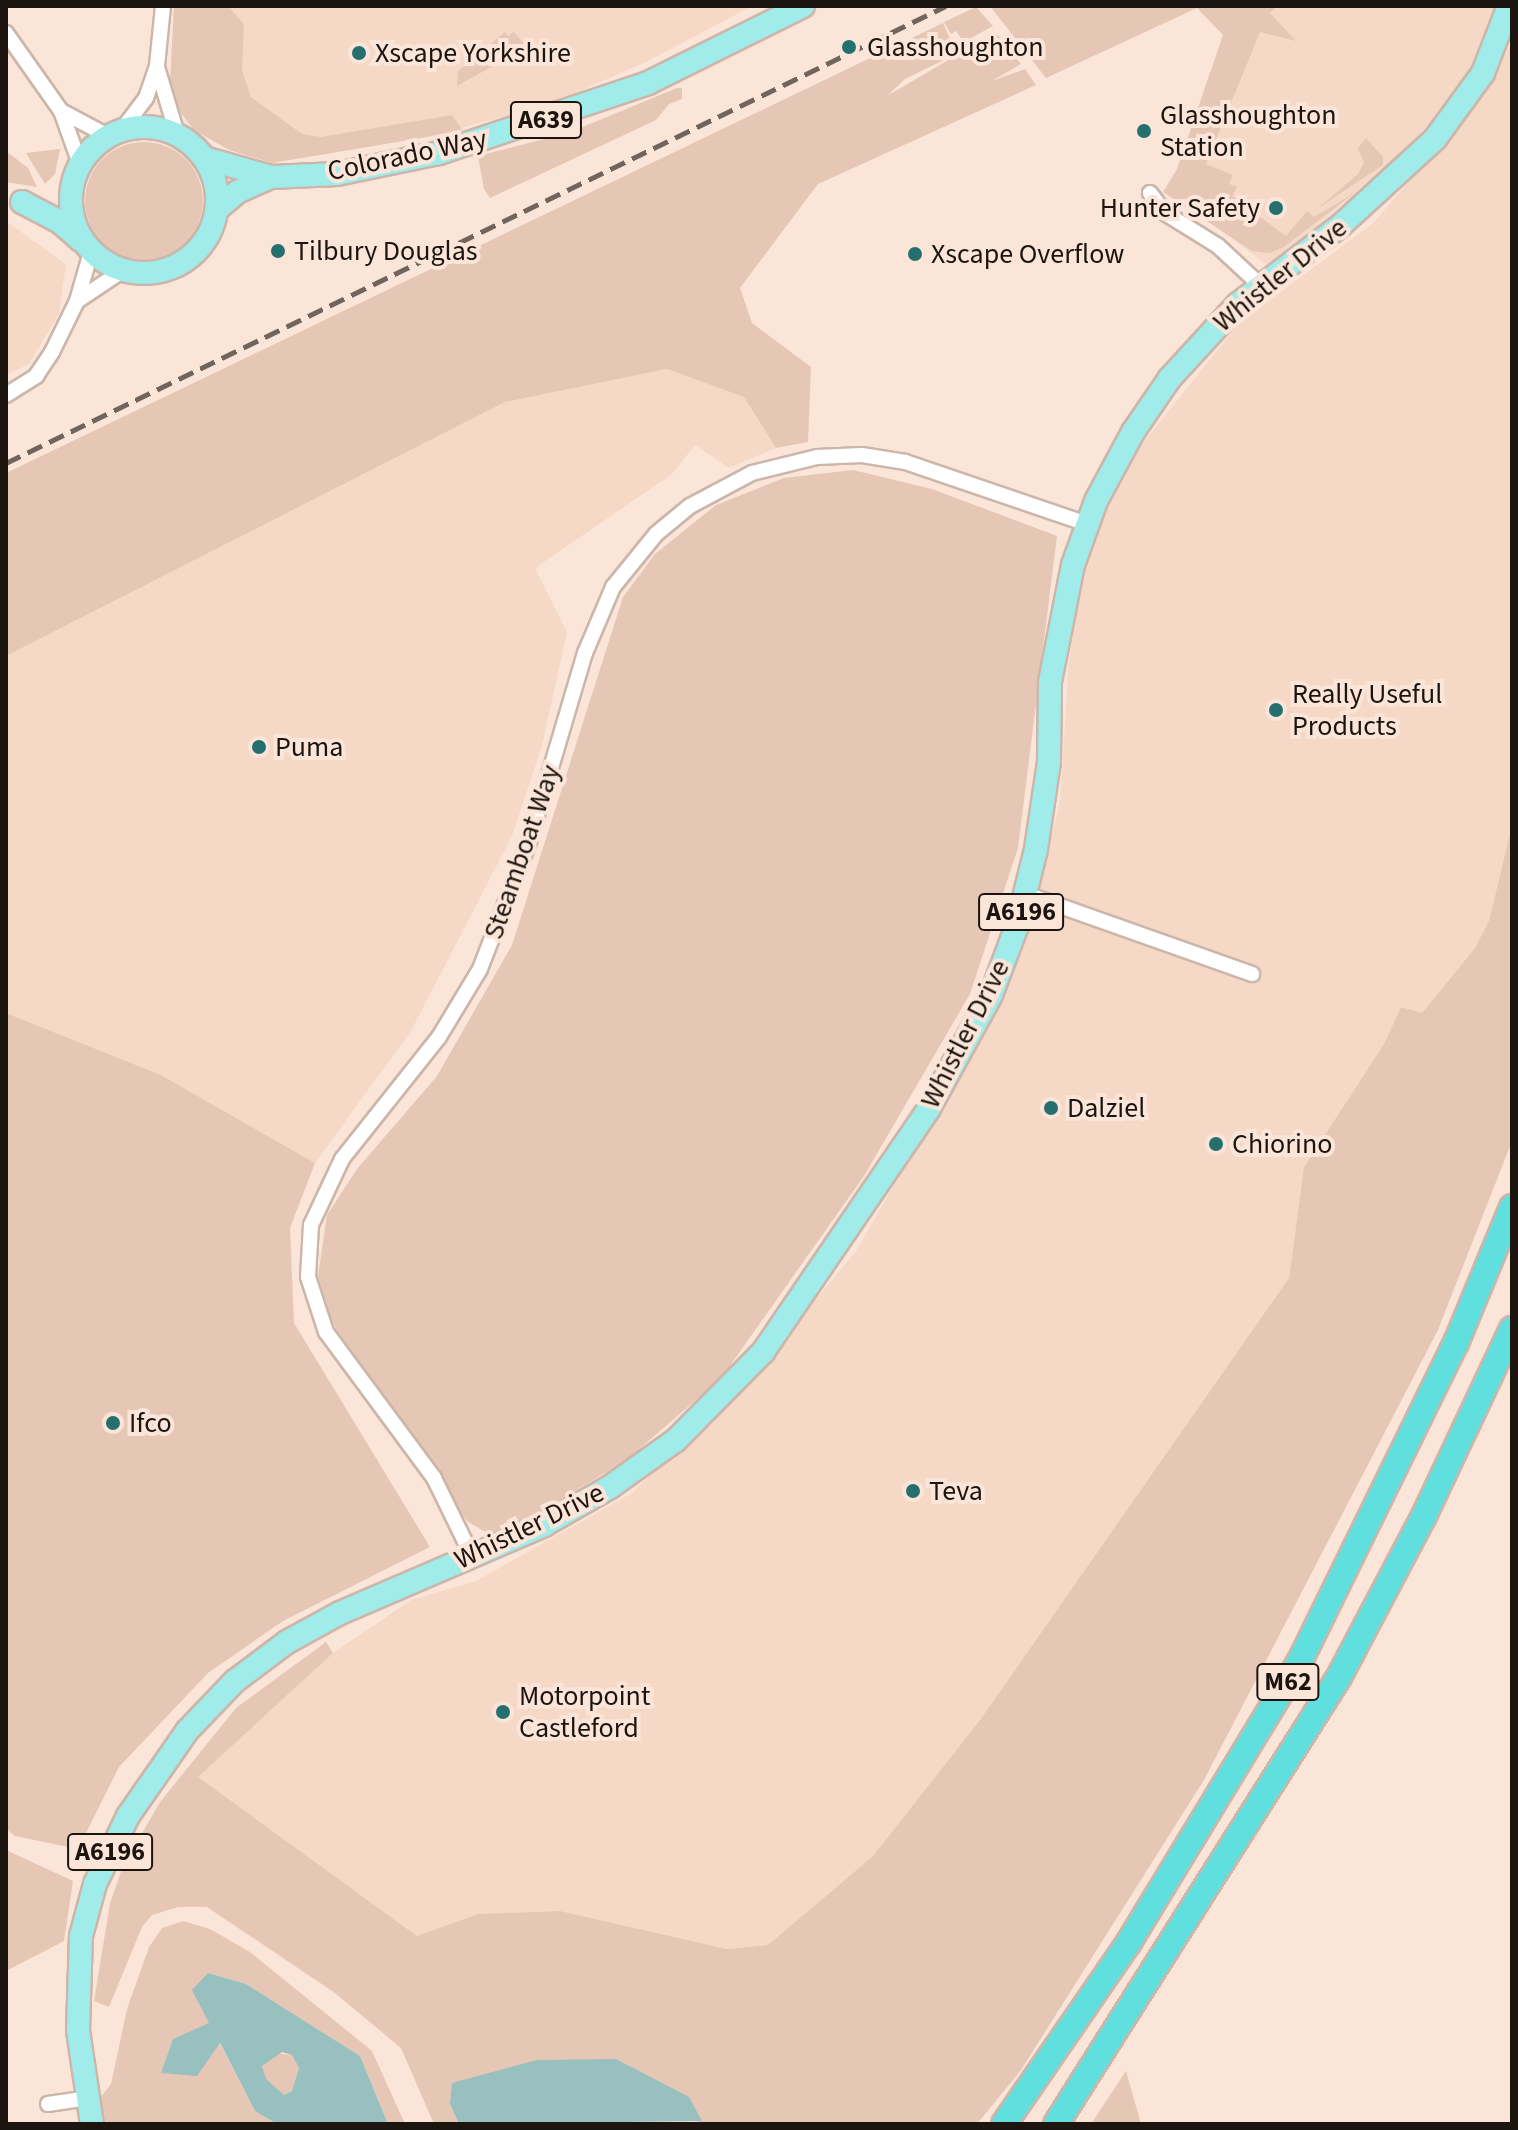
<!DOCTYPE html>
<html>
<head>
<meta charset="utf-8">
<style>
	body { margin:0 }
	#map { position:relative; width:1518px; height:2130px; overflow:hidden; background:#fbe5d8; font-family:"Source Sans 3",sans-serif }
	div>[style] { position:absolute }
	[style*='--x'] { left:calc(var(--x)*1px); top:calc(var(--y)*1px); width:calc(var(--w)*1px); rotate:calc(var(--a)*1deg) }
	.built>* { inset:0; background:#f6d8c7 }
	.green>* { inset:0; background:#e6c7b5 }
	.round { border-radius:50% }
	.water>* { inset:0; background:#97c0bf }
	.roads { filter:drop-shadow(2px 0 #ccb6aa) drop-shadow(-2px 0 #ccb6aa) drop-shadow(0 2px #ccb6aa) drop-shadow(0 -2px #ccb6aa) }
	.minor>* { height:14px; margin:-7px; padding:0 7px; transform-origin:7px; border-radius:7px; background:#fff }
	.primary>* { height:22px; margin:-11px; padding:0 11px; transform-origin:11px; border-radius:11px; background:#9feceb }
	.primary>.ring { margin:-11px; padding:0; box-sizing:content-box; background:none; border:22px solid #9feceb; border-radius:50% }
	.motorway>* { height:24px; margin:-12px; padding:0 12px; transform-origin:12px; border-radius:12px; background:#5fdfdd }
	.rail>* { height:5px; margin-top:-2.5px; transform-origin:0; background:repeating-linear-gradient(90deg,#71645c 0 16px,transparent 0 24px) }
	.dots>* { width:22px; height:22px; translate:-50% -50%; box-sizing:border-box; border:4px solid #fbe5d8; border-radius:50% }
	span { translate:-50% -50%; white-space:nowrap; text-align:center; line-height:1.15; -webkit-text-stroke:8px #fbe5d8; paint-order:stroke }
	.shield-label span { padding:2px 6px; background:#fbe5d8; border:2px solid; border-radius:6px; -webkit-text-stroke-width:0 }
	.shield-label { font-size:26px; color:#1b140f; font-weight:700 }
	.poi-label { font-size:28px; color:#1b140f }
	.left { translate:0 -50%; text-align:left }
	.right { translate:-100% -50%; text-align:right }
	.street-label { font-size:28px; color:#1b140f }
	.frame { position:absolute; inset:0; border:8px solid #1b140f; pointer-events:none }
</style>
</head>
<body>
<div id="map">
	<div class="built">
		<div style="clip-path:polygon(179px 6px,752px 6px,648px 61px,548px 105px,457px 129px,300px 155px,173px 48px)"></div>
		<div style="clip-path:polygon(1249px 6px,1495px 6px,1483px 51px,1444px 115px,1270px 267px,1174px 196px)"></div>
		<div style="clip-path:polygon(1512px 42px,1512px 825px,1489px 921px,1475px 948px,1422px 1013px,1401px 1007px,1384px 1044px,1304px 1167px,1289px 1278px,980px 1720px,873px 1856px,768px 1945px,727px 1949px,560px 1911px,478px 1914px,417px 1936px,197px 1777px,333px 1653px,411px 1600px,476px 1581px,632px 1493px,749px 1380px,856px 1251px,998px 1005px,1026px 935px,1060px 802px,1069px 660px,1080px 587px,1104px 515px,1142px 444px,1240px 322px,1372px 224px,1478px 103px)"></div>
		<div style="clip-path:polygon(6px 221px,66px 264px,59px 314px,29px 364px,6px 375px)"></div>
		<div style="clip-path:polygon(667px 369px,744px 397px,776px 448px,729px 468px,695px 445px,672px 474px,535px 568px,567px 632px,542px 746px,512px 836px,411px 1031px,315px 1163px,161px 1075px,6px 1013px,6px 656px,505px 402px)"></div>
	</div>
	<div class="green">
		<div style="clip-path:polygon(174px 6px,228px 6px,244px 24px,242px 71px,251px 97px,302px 134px,320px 137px,452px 115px,463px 131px,272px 163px,229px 150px,194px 130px,180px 112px,170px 83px)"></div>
		<div style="clip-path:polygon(990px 6px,1277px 6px,1270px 13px,1296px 41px,1260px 32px,1206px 164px,1233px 175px,1229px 184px,1237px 187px,1232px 196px,1286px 236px,1307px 211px,1314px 217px,1356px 192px,1284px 247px,1270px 253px,1252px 251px,1163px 192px,1177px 169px,1223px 35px,1197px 8px,1046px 78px)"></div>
		<div style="clip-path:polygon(976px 7px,993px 26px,964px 42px,956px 31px,951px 34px,944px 22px)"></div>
		<div style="clip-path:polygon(943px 23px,954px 48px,948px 58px,905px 79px,887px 96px,950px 59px,959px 42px,966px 51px,997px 34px,1021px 64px,992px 81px,1025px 69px,1036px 85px,818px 184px,740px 288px,752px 323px,811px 367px,808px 442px,776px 448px,744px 397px,667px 369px,505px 402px,6px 656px,6px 473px)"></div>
		<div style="clip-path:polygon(505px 32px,508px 36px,514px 32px,527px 47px,457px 86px,458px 71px)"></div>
		<div style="clip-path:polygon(677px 88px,682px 88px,682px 99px,669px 104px,656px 120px,490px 198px,484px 189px,478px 156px,568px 133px)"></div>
		<div style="clip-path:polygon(1366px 138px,1383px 157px,1383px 165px,1317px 209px,1358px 174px,1364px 163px,1358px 148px)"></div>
		<div class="round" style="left:85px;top:142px;width:118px;height:118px"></div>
		<div style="clip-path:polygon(60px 149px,55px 174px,45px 184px,26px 153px)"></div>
		<div style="clip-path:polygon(6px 151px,28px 168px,37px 187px,6px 182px)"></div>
		<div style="clip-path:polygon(853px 470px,932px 489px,1057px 536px,1018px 848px,970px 994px,864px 1176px,722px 1377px,628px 1459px,530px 1518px,490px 1535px,467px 1521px,348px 1351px,330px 1317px,318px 1276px,327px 1215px,357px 1169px,437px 1076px,512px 945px,623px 597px,655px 554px,716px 505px,784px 478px)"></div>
		<div style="clip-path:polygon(1512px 825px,1512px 1141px,1438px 1330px,1204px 1780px,1021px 2070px,977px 2124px,684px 2124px,701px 2121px,450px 2104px,459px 2124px,434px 2124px,401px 2048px,335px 1993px,207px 1907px,178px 1907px,152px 1915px,142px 1927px,109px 2007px,94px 2001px,110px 1903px,123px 1866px,160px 1802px,236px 1708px,326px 1642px,333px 1653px,198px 1777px,417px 1936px,478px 1914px,560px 1911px,727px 1949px,768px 1945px,873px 1856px,980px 1720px,1289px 1278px,1304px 1167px,1384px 1044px,1401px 1007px,1422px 1013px,1475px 948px,1489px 921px)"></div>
		<div style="clip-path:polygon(6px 1013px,161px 1075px,315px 1163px,290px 1228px,294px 1323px,430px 1547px,283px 1621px,208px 1673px,119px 1767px,78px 1849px,15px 1836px,6px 1829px)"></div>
		<div style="clip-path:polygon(6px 1850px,73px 1881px,64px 1941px,6px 1971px)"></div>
		<div style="clip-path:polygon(183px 1921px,210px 1929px,250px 1952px,372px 2051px,405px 2124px,388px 2124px,360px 2056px,246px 1984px,208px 1973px,209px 2023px,255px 2111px,277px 2124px,106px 2124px,100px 2098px,111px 2084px,127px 2009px,149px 1947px,162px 1928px)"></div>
		<div style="clip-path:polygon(274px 2053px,292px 2055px,299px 2068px,292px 2091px,284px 2095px,265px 2079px,262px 2066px)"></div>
		<div style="clip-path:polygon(1126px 2071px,1141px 2124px,1091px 2124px)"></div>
	</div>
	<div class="water">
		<div style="clip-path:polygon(evenodd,208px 1973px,246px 1984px,360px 2056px,388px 2124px,277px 2124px,255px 2111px,220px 2043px,197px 2076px,161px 2073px,173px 2039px,209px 2023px,192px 1990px,208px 1973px,282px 2052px,292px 2055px,299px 2068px,292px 2091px,284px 2095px,266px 2079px,262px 2066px,282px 2052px)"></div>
		<div style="clip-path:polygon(616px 2059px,689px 2097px,702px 2121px,459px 2124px,450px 2104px,452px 2083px,537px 2060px)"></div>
	</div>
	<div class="roads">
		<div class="minor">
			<div style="--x:6;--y:33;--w:95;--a:54.8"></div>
			<div style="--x:61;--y:111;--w:56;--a:70.3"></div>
			<div style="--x:157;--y:67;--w:70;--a:73.4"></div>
			<div style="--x:61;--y:111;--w:53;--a:28"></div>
			<div style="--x:121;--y:131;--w:41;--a:-52.9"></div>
			<div style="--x:146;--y:98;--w:34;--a:-71"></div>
			<div style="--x:157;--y:66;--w:60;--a:-84.3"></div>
			<div style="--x:1150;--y:193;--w:25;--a:53"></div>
			<div style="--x:1165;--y:213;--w:62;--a:31.9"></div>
			<div style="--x:1218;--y:246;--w:59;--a:42.9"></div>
			<div style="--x:77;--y:301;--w:54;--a:-33.7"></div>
			<div style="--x:6;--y:395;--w:36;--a:-32"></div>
			<div style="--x:36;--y:376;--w:29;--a:-56"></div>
			<div style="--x:52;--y:352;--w:57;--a:-63.9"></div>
			<div style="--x:77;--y:301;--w:51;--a:-74.1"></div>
			<div style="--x:1026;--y:894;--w:240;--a:19.5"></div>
			<div style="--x:472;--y:1556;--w:87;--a:-116"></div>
			<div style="--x:434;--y:1478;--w:182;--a:-126.5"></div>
			<div style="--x:326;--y:1332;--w:58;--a:-108.1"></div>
			<div style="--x:308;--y:1277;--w:52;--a:-86.7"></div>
			<div style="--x:311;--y:1225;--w:73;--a:-64.8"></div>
			<div style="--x:342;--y:1159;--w:156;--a:-51.5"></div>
			<div style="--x:439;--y:1037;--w:79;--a:-58.9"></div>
			<div style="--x:480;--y:969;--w:136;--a:-68.9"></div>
			<div style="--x:529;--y:842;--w:197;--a:-73.5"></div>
			<div style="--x:585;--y:653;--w:72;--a:-67"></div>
			<div style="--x:613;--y:587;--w:68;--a:-50.9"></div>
			<div style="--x:656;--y:534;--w:44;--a:-39.5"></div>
			<div style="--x:690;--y:506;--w:70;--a:-28"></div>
			<div style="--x:752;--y:473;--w:67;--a:-13.8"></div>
			<div style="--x:817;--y:457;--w:45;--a:-2.5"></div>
			<div style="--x:862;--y:455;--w:44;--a:9.2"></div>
			<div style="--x:905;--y:462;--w:192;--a:18.8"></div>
			<div style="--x:48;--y:2104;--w:40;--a:-8.5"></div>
		</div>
		<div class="primary">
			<div class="ring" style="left:71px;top:127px;width:124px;height:124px"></div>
			<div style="--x:204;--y:158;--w:70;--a:15.8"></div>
			<div style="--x:271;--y:177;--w:66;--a:-2.6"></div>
			<div style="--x:337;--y:174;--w:104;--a:-11.6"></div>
			<div style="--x:439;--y:153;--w:220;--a:-18.5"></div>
			<div style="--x:648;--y:83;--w:173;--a:-26.4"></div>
			<div style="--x:22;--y:202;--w:43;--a:27.8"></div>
			<div style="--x:60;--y:222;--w:28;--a:41"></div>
			<div style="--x:217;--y:209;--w:26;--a:-40"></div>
			<div style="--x:237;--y:192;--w:37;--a:-24"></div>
			<div style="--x:92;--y:2124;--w:95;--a:-98.5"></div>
			<div style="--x:78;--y:2030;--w:94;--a:-88.2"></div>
			<div style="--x:81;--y:1936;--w:54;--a:-74.9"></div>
			<div style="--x:95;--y:1884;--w:76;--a:-64.1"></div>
			<div style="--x:128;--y:1816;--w:103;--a:-55.2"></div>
			<div style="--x:187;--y:1731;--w:69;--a:-46.2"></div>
			<div style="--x:235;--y:1681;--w:65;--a:-36.9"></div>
			<div style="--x:287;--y:1642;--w:60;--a:-28.7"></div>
			<div style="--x:340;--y:1613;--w:222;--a:-23.3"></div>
			<div style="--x:544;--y:1525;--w:76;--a:-29.9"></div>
			<div style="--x:610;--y:1487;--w:81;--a:-35.5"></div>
			<div style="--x:676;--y:1440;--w:124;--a:-45.3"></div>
			<div style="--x:763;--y:1352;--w:293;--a:-55.7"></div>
			<div style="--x:928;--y:1110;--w:131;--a:-61.3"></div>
			<div style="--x:991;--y:995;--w:74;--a:-69.4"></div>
			<div style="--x:1017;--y:926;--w:79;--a:-76.1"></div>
			<div style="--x:1036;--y:849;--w:88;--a:-81.5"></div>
			<div style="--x:1049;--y:762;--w:80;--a:-89.3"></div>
			<div style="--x:1050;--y:682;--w:119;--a:-78.9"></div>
			<div style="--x:1073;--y:565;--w:68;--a:-70.2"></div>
			<div style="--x:1096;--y:501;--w:78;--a:-61.8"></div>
			<div style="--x:1133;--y:432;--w:65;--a:-55.6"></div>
			<div style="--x:1170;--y:378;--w:100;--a:-47.4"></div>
			<div style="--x:1238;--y:304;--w:128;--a:-37.4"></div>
			<div style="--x:1340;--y:226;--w:129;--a:-42.5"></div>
			<div style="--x:1435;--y:139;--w:82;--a:-54"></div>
			<div style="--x:1483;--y:73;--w:72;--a:-68.8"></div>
		</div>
		<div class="motorway">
			<div style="--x:1004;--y:2124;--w:221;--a:-55.5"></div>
			<div style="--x:1129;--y:1942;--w:329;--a:-58.7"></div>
			<div style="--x:1300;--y:1661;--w:354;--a:-63.9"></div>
			<div style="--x:1456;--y:1343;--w:147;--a:-67.6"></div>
			<div style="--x:1056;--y:2124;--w:529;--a:-57.66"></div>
			<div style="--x:1339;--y:1677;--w:180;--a:-62.2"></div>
			<div style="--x:1423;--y:1518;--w:209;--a:-64.8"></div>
		</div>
	</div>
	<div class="rail">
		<div style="--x:6;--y:463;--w:1045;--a:-25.93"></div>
	</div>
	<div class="dots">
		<div style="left:849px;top:47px;background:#25706f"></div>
		<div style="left:359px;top:53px;background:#25706f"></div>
		<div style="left:1144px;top:131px;background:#25706f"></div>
		<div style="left:1276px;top:208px;background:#25706f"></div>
		<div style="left:278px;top:251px;background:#25706f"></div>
		<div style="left:915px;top:254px;background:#25706f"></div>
		<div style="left:1276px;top:710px;background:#25706f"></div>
		<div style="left:259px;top:747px;background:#25706f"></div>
		<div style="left:1051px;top:1108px;background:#25706f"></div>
		<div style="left:1216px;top:1144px;background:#25706f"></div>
		<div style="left:113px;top:1423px;background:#25706f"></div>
		<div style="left:913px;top:1491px;background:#25706f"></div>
		<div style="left:503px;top:1712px;background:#25706f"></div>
	</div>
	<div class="shield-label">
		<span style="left:546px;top:120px">A639</span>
		<span style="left:1021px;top:912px">A6196</span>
		<span style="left:1288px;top:1682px">M62</span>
		<span style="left:110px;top:1852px">A6196</span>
	</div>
	<div class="poi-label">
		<span class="left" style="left:867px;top:47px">Glasshoughton</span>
		<span class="left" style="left:375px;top:53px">Xscape Yorkshire</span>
		<span class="left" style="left:1160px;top:131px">Glasshoughton<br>Station</span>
		<span class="right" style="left:1260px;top:208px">Hunter Safety</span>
		<span class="left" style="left:294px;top:251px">Tilbury Douglas</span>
		<span class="left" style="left:931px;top:254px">Xscape Overflow</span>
		<span class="left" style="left:1292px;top:710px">Really Useful<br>Products</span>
		<span class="left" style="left:275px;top:747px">Puma</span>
		<span class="left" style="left:1067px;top:1108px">Dalziel</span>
		<span class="left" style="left:1232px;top:1144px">Chiorino</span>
		<span class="left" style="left:129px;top:1423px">Ifco</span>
		<span class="left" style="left:929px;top:1491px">Teva</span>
		<span class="left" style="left:519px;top:1712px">Motorpoint<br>Castleford</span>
	</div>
	<div class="street-label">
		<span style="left:407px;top:155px;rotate:-12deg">Colorado Way</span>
		<span style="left:1280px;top:275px;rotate:-39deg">Whistler Drive</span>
		<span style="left:522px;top:852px;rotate:-71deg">Steamboat Way</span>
		<span style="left:965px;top:1034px;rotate:-63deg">Whistler Drive</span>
		<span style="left:529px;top:1526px;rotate:-26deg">Whistler Drive</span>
	</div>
	<div class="frame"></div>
</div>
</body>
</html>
